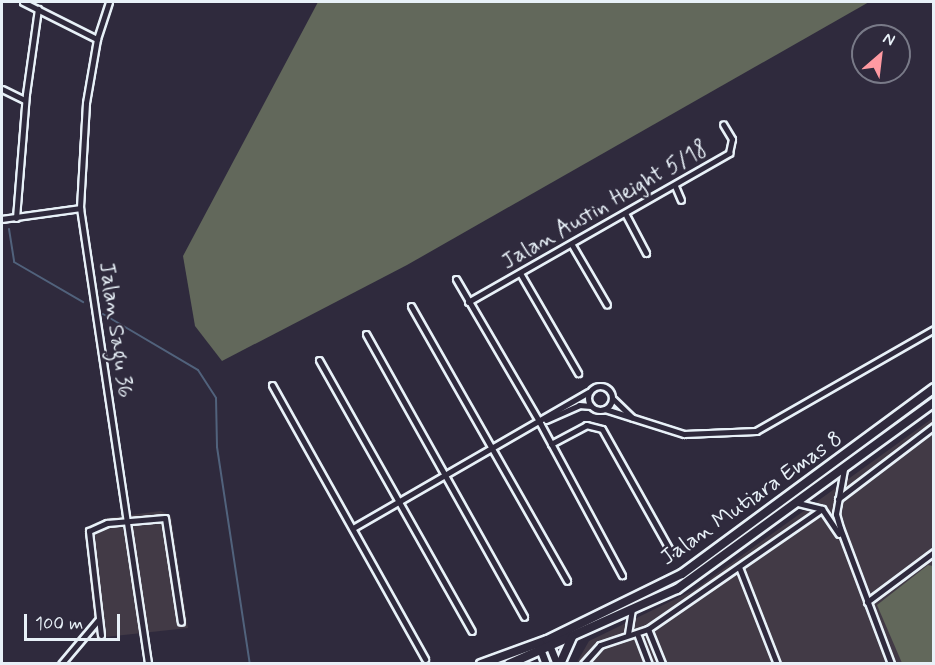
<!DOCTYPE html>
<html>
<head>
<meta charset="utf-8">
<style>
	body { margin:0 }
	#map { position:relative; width:935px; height:665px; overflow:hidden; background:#2f2a3d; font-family:Mynerve,sans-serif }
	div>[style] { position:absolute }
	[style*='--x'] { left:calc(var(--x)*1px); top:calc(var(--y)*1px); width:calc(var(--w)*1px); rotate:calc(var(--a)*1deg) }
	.built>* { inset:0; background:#423a46 }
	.green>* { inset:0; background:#62685b }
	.stream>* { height:2px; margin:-1px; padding:0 1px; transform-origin:1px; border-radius:1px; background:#51627c }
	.roads { filter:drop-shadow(2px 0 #e8f1f8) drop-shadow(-2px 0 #e8f1f8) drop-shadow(0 2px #e8f1f8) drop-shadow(0 -2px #e8f1f8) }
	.minor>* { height:5px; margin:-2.5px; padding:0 2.5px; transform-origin:2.5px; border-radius:2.5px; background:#2f2a3d }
	.minor>.ring { margin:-2.5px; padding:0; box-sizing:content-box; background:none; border:5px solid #2f2a3d; border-radius:50% }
	.tertiary>* { height:7px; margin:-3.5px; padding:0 3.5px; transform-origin:3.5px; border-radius:3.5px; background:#2f2a3d }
	.secondary>* { height:8px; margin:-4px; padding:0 4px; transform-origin:4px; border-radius:4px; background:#2f2a3d }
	span { translate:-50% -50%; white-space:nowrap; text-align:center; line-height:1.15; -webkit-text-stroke:4.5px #2f2a3d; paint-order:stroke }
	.street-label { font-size:22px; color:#e8f1f8 }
	.frame { position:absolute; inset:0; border:3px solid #e8f1f8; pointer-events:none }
	.north { position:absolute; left:851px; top:24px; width:60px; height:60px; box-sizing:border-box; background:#2f2a3d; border:2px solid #797a88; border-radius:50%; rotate:28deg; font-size:16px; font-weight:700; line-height:24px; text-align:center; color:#e8f1f8 }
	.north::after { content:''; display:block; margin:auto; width:21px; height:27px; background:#ff9aa2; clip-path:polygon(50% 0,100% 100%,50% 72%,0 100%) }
	.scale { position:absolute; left:24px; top:614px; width:96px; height:27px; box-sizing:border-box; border:3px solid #e8f1f8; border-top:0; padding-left:8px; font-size:18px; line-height:21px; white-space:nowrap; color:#e8f1f8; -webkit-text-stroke:4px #2f2a3d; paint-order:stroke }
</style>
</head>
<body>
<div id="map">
	<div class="built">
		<div style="clip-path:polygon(933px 418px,933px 663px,576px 664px,589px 641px,694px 590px)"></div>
		<div style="clip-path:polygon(161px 511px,171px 516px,188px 628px,96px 638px,84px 528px,107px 518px)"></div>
	</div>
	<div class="green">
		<div style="clip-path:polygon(318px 2px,869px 2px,407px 265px,222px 361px,195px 326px,183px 256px)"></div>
		<div style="clip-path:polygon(928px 565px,933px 566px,933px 663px,902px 663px,877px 605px)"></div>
	</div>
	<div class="stream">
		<div style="--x:9;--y:229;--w:33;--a:81"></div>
		<div style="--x:14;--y:262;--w:80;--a:30.1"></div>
		<div style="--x:103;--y:314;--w:110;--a:30.5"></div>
		<div style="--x:198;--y:370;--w:33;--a:57"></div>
		<div style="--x:216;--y:398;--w:49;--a:88.8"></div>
		<div style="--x:217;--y:447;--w:219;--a:81.4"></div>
	</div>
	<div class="roads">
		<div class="minor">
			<div style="--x:23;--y:2;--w:83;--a:26.6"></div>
			<div style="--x:109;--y:2;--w:39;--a:108"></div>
			<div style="--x:97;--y:39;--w:65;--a:99.8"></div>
			<div style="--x:86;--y:103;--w:105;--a:93.3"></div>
			<div style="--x:80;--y:208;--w:461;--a:81.5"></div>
			<div style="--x:2;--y:89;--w:25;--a:26"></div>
			<div style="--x:675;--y:186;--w:15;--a:67"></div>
			<div style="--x:626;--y:215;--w:43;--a:62.2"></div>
			<div style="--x:16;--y:218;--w:124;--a:-85.4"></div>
			<div style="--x:26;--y:94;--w:86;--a:-82"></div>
			<div style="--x:2;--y:219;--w:79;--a:-8"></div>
			<div style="--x:572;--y:245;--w:69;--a:59.7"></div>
			<div style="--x:520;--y:273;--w:116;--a:59.9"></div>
			<div style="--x:456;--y:279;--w:167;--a:59.7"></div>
			<div style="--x:540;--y:423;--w:173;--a:61.7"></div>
			<div style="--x:468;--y:302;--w:301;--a:-29.7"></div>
			<div style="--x:729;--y:153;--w:14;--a:-78"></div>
			<div style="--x:732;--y:139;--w:17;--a:-121"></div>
			<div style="--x:411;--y:306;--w:316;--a:60.4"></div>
			<div style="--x:366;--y:334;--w:324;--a:60.8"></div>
			<div style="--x:319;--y:360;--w:311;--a:60.6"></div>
			<div style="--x:272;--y:385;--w:314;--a:60.8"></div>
			<div class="ring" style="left:588px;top:386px;width:19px;height:19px"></div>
			<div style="--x:612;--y:398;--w:28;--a:44"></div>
			<div style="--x:605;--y:409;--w:83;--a:17.6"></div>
			<div style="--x:684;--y:434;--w:72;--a:-2.4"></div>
			<div style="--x:756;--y:431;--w:205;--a:-29.8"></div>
			<div style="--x:546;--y:420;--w:36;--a:-24"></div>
			<div style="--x:579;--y:405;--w:12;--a:5"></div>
			<div style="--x:551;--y:444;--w:40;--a:-28"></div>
			<div style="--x:586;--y:425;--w:16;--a:14"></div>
			<div style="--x:602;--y:429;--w:141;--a:60.7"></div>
			<div style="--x:844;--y:469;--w:46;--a:100.1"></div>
			<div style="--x:836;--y:514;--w:15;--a:74"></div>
			<div style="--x:840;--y:528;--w:145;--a:69.4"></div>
			<div style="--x:838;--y:499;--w:121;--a:-37.2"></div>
			<div style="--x:798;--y:503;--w:25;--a:14"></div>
			<div style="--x:822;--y:509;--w:30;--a:56"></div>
			<div style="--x:353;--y:528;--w:272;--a:-30"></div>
			<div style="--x:739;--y:567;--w:104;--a:68.6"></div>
			<div style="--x:867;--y:602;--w:84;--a:-36.7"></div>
			<div style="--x:648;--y:629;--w:38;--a:68"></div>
			<div style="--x:628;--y:634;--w:24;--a:-81"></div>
			<div style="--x:101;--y:635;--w:105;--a:-96.6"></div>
			<div style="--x:89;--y:531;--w:20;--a:-24"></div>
			<div style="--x:107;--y:523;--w:58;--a:-4.9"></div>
			<div style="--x:165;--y:518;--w:105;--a:81.3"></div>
			<div style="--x:638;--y:636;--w:30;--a:69"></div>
			<div style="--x:61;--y:664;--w:59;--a:-49.8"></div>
			<div style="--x:583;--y:664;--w:25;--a:-48"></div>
			<div style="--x:600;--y:645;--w:51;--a:-18.4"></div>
			<div style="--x:648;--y:629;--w:211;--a:-34.6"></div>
		</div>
		<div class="tertiary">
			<div style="--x:548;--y:642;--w:24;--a:68"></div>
			<div style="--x:539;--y:646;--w:19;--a:69"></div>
		</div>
		<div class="secondary">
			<div style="--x:481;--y:664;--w:70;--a:-20"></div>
			<div style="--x:547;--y:640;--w:150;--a:-26.1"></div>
			<div style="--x:682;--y:574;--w:313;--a:-36.4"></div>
			<div style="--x:509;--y:664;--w:184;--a:-24.1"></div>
			<div style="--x:677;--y:589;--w:318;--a:-36"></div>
			<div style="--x:560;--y:664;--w:30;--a:-66"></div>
		</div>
	</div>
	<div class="street-label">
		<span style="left:605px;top:206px;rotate:-30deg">Jalan Austin Height 5/18</span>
		<span style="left:115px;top:330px;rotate:82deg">Jalan Sagu 36</span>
		<span style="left:752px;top:499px;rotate:-35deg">Jalan Mutiara Emas 8</span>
	</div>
	<div class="frame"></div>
	<div class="north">N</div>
	<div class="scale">100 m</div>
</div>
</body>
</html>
